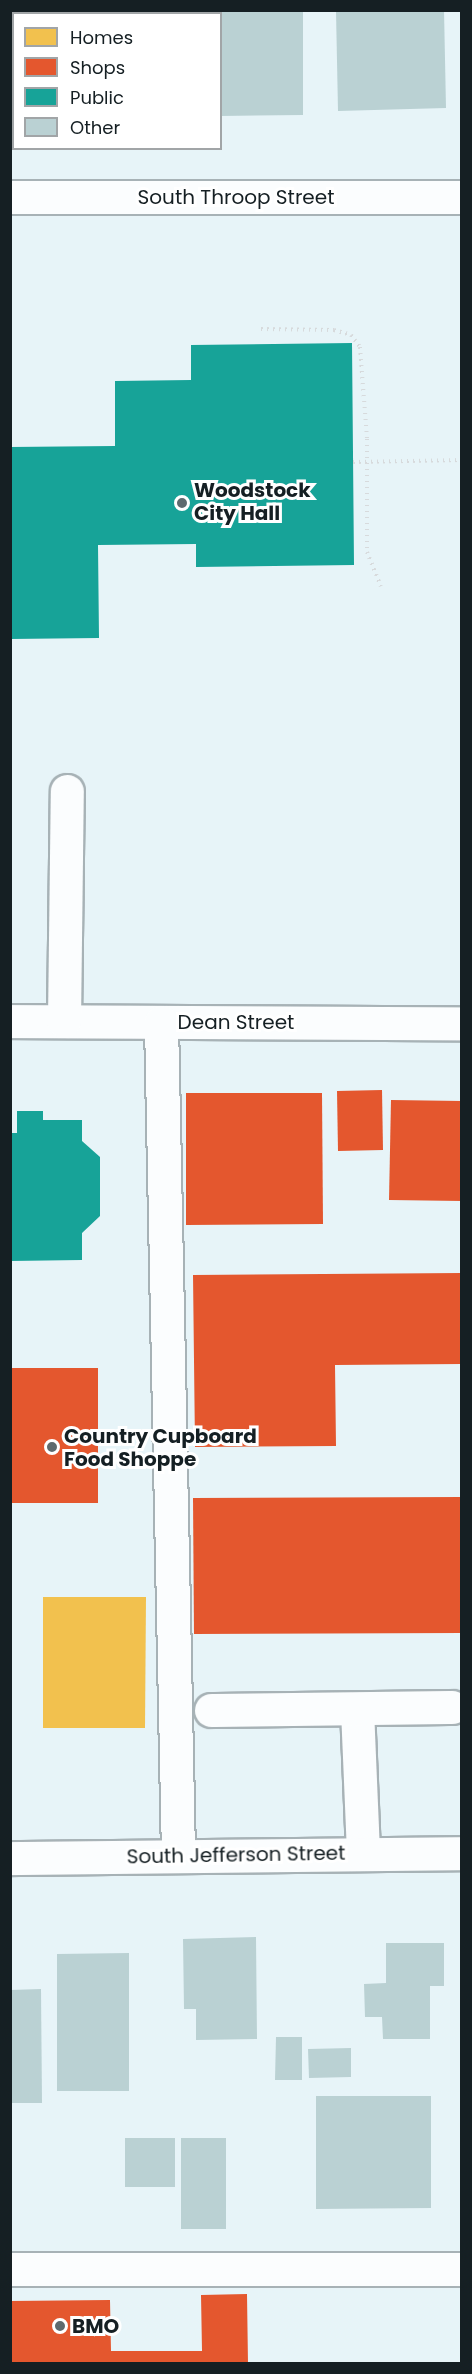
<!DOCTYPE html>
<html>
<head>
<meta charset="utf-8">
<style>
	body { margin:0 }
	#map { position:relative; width:472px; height:2374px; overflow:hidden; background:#e7f4f8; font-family:Poppins,sans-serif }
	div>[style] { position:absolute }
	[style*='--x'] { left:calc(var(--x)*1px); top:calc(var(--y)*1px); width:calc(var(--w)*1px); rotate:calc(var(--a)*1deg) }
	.homes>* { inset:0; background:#f2c14e }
	.shops>* { inset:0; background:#e4572e }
	.public>* { inset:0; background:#17a398 }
	.building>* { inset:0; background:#bad1d3 }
	.path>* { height:4px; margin-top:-2px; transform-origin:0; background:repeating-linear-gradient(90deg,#d7dadc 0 1.5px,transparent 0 6px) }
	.roads { filter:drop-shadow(2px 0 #a7b2b6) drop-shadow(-2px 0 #a7b2b6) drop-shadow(0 2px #a7b2b6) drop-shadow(0 -2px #a7b2b6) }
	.minor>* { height:33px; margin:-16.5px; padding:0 16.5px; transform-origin:16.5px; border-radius:16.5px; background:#fbfdfe }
	.dots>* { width:16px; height:16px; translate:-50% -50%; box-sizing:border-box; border:3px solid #fff; border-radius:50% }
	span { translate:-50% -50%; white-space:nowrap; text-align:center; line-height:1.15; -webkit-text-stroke:6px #fff; paint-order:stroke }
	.street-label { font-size:20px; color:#151f23 }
	.poi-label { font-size:20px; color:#151f23; font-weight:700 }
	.left { translate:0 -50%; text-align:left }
	.frame { position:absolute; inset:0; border:12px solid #151f23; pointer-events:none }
	.legend { position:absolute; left:12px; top:12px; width:210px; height:138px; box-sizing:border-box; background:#fff; border:2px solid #a1a5a7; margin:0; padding:8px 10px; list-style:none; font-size:18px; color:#151f23 }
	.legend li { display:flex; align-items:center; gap:12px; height:30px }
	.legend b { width:30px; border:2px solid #a1a5a7 }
</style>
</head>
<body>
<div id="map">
	<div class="homes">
		<div style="clip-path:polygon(43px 1597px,146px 1597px,145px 1728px,43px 1728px)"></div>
	</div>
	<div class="shops">
		<div style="clip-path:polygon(382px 1090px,383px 1150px,338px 1151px,337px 1091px)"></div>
		<div style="clip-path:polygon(186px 1093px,322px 1093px,323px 1224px,186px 1225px)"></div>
		<div style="clip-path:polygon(391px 1100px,462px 1101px,462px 1201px,389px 1200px)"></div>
		<div style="clip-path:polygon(462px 1273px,462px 1364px,335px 1365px,336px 1446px,195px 1447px,193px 1275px)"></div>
		<div style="clip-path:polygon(10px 1368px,98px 1368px,98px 1503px,10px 1503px)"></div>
		<div style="clip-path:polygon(462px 1497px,462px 1633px,194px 1634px,193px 1498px)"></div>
		<div style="clip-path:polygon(247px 2294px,248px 2364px,10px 2364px,10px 2301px,110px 2300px,111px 2351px,202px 2351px,201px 2295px)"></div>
	</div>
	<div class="public">
		<div style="clip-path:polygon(352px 343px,354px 565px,196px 567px,196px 544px,98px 545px,99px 638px,10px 639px,10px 447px,115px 446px,115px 381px,191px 380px,191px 345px)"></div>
		<div style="clip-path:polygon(17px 1111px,43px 1111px,43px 1120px,82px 1120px,82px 1141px,100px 1157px,100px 1216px,82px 1233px,82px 1260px,10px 1261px,10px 1133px,17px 1133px)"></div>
	</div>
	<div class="building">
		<div style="clip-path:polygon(51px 10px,154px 10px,154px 14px,51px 14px)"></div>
		<div style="clip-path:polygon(246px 10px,303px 10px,303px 115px,220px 116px,220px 14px,196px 11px)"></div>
		<div style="clip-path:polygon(389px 10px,444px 10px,446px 108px,338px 111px,336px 11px)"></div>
		<div style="clip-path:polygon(10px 23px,14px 23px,14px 82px,10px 82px)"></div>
		<div style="clip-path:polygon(256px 1937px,257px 2039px,196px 2040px,196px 2009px,184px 2009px,183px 1939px)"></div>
		<div style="clip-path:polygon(386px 1943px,444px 1943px,444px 1986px,430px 1986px,430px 2039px,383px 2039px,382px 2017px,365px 2017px,364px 1984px,386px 1983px)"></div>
		<div style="clip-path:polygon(129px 1953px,129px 2091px,57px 2091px,57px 1954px)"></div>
		<div style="clip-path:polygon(41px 1989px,42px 2103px,10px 2103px,10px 1990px)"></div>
		<div style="clip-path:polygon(276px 2037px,302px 2037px,302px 2080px,275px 2080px)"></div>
		<div style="clip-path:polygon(351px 2048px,351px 2077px,309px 2078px,308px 2049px)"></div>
		<div style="clip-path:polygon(316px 2096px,431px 2096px,431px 2208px,316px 2209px)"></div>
		<div style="clip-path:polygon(125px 2138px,175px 2138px,175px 2187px,125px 2187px)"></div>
		<div style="clip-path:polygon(181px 2138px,226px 2138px,226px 2229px,181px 2229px)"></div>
	</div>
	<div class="path">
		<div style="--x:261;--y:329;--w:73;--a:0.8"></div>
		<div style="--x:334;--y:330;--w:18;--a:16"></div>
		<div style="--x:351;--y:335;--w:15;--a:53"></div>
		<div style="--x:360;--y:347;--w:92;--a:85.6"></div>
		<div style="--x:367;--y:439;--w:113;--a:90"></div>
		<div style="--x:367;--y:552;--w:37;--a:68"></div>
		<div style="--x:353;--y:462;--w:109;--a:-1.1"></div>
	</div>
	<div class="roads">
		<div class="minor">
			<div style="--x:10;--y:197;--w:452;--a:0"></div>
			<div style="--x:10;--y:1021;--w:452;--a:0.3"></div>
			<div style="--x:64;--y:1021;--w:230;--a:-89.3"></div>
			<div style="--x:161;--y:1022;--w:834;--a:88.83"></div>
			<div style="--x:357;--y:1709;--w:144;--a:87.6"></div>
			<div style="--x:211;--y:1710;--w:241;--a:-0.7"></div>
			<div style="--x:10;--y:1858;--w:452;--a:-0.6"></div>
			<div style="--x:10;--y:2269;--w:452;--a:0"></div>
		</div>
	</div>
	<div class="dots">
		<div style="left:182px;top:503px;background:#5e6a6e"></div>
		<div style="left:52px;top:1447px;background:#5e6a6e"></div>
		<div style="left:60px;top:2326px;background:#5e6a6e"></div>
	</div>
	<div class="street-label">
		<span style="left:236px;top:197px">South Throop Street</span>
		<span style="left:236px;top:1022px">Dean Street</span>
		<span style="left:236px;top:1855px;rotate:-1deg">South Jefferson Street</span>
	</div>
	<div class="poi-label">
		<span class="left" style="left:194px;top:502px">Woodstock<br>City Hall</span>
		<span class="left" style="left:64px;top:1448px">Country Cupboard<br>Food Shoppe</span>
		<span class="left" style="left:72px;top:2326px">BMO</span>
	</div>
	<div class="frame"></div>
	<ul class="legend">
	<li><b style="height:16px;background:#f2c14e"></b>Homes</li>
	<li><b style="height:16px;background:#e4572e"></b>Shops</li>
	<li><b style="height:16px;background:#17a398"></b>Public</li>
	<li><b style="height:16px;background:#bad1d3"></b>Other</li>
	</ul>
</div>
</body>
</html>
